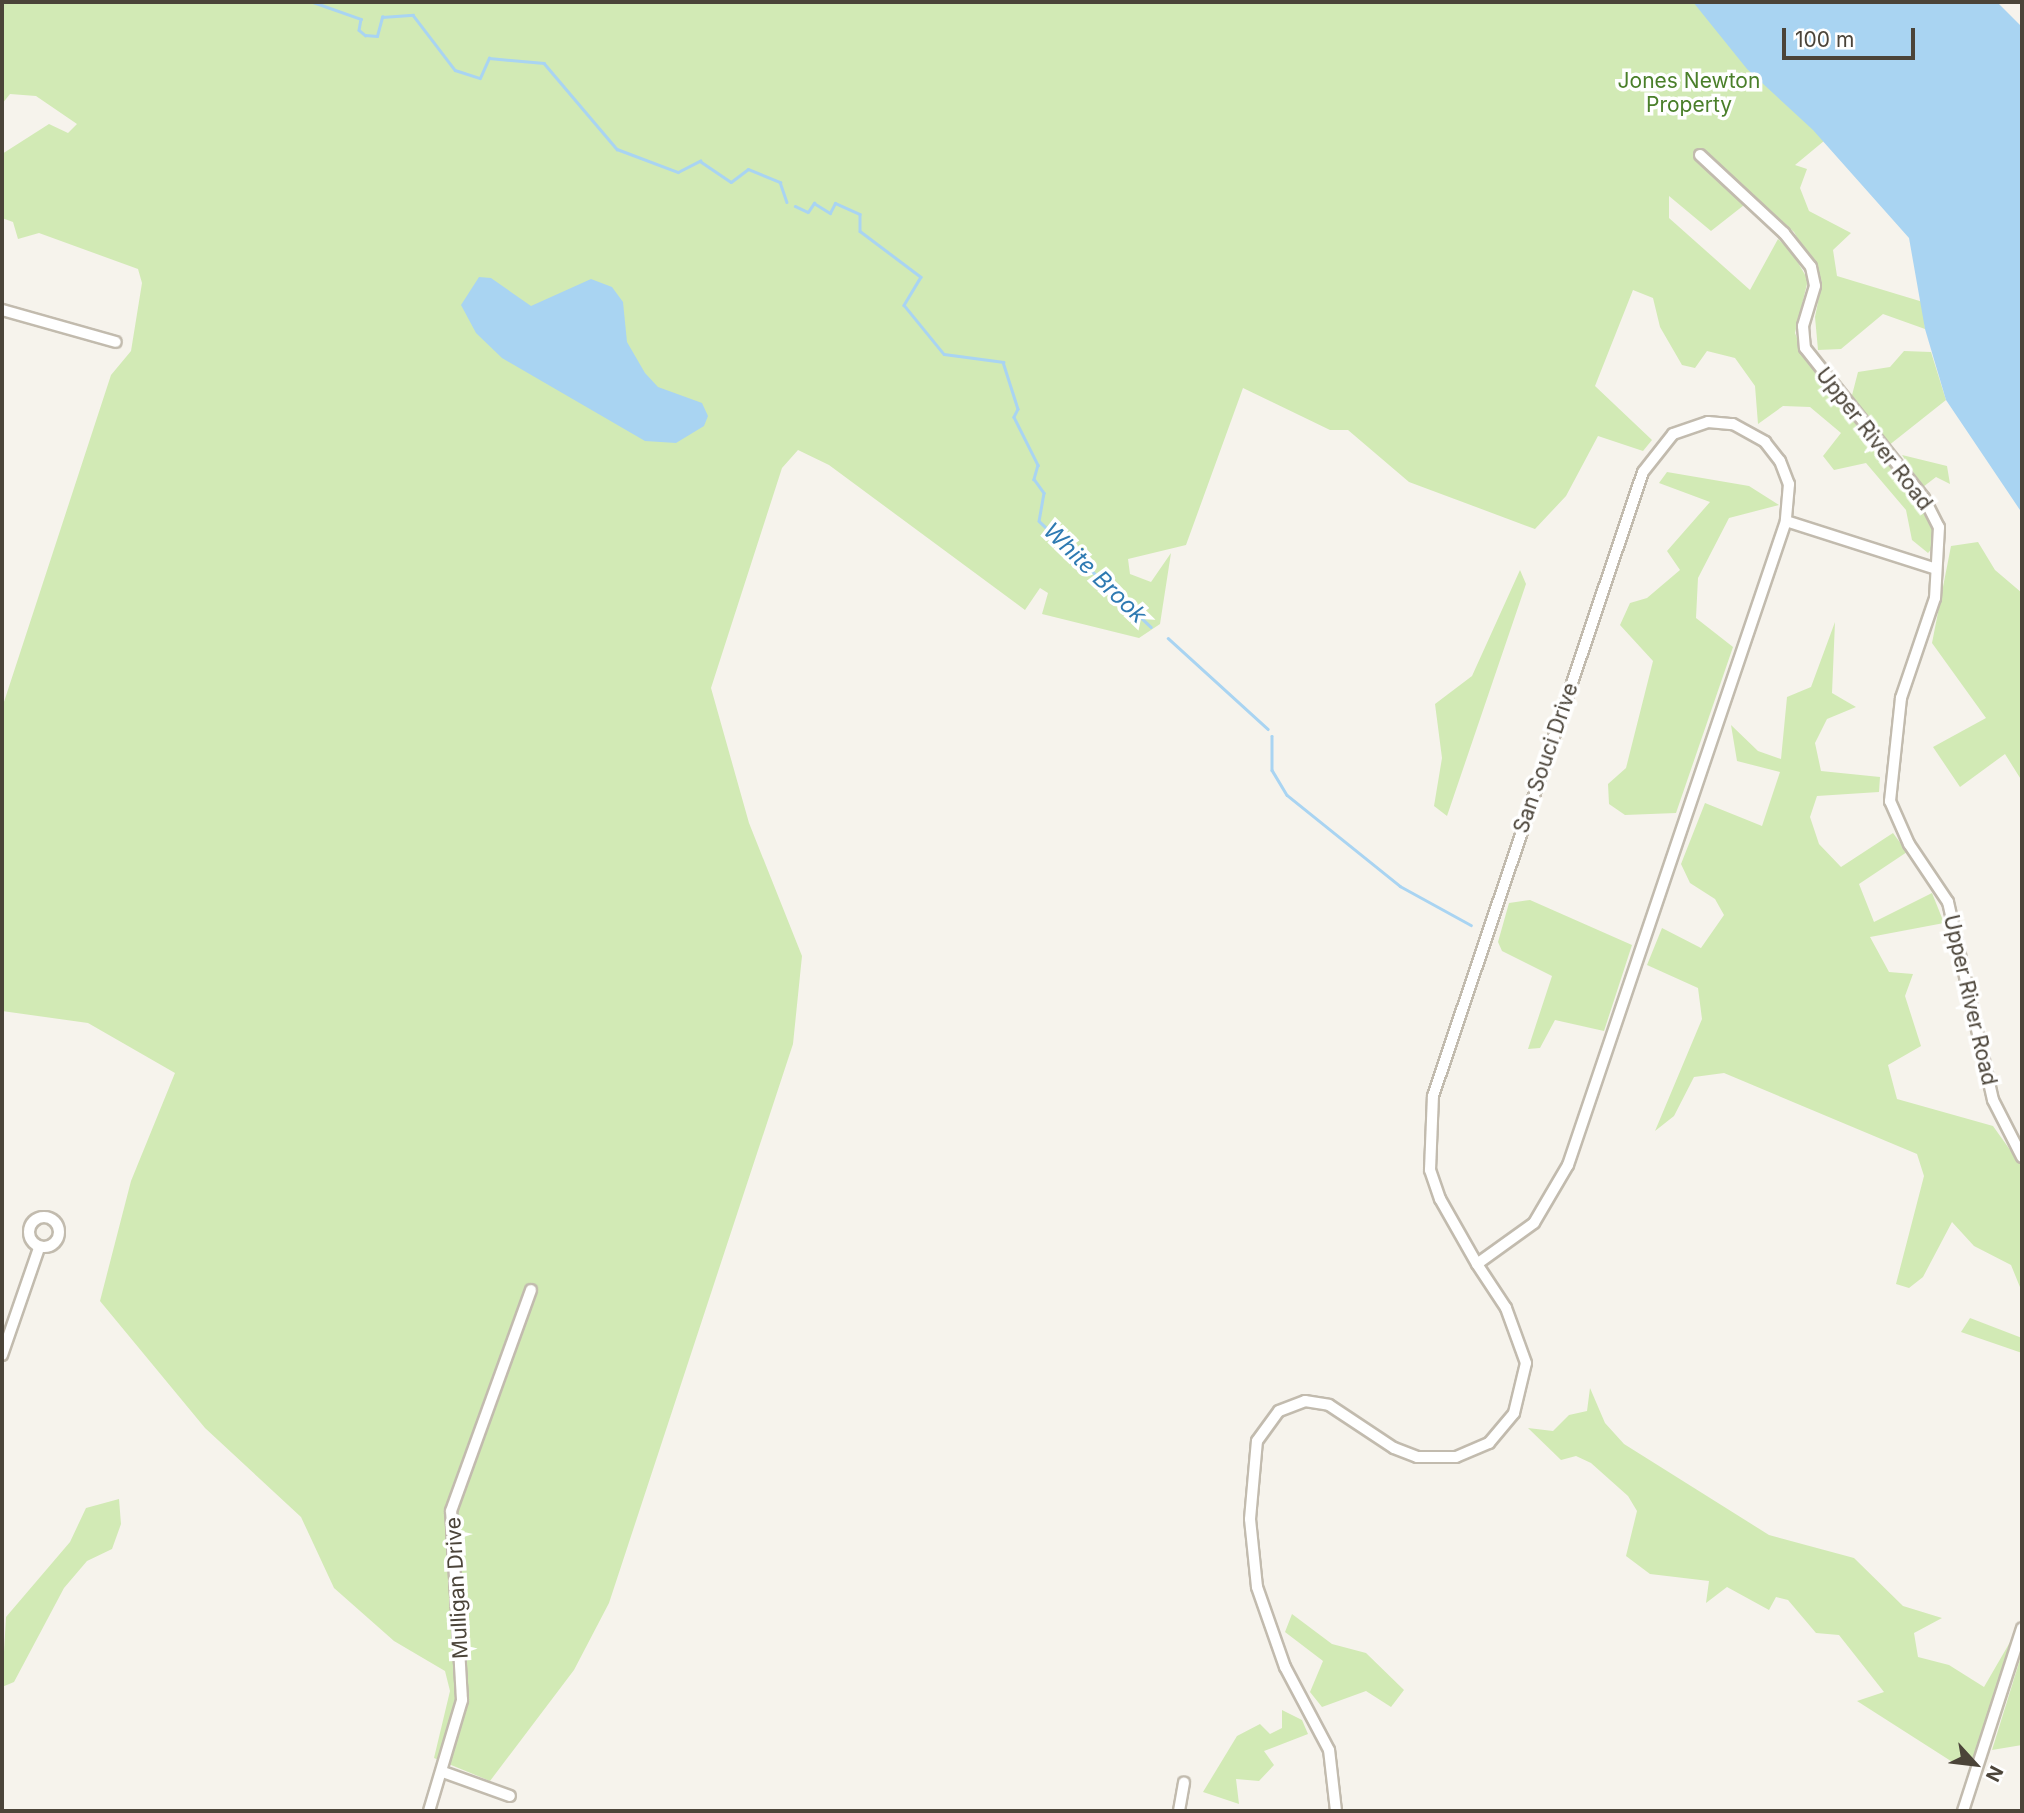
<!DOCTYPE html>
<html>
<head>
<meta charset="utf-8">
<style>
	body { margin:0 }
	#map { position:relative; width:2024px; height:1813px; overflow:hidden; background:#f6f3ec; font-family:Inter,sans-serif }
	div>[style] { position:absolute }
	[style*='--x'] { left:calc(var(--x)*1px); top:calc(var(--y)*1px); width:calc(var(--w)*1px); rotate:calc(var(--a)*1deg) }
	.green>* { inset:0; background:#d2eab5 }
	.water>* { inset:0; background:#a9d4f2 }
	.stream>* { height:2.5px; margin:-1.25px; padding:0 1.25px; transform-origin:1.25px; border-radius:1.25px; background:#a9d4f2 }
	.roads { filter:drop-shadow(2px 0 #c2bbae) drop-shadow(-2px 0 #c2bbae) drop-shadow(0 2px #c2bbae) drop-shadow(0 -2px #c2bbae) }
	.minor>* { height:10px; margin:-5px; padding:0 5px; transform-origin:5px; border-radius:5px; background:#fff }
	.minor>.ring { margin:-5px; padding:0; box-sizing:content-box; background:none; border:10px solid #fff; border-radius:50% }
	span { translate:-50% -50%; white-space:nowrap; text-align:center; line-height:1.15; -webkit-text-stroke:7px #fff; paint-order:stroke }
	.park-label { font-size:21px; color:#4a7f2a }
	.street-label { font-size:21px; color:#4b4439 }
	.water-label { font-size:23px; color:#2e7ab2; font-style:italic }
	.frame { position:absolute; inset:0; border:4px solid #4b4439; pointer-events:none }
	.north { position:absolute; left:1940px; top:1729px; width:70px; height:70px; -webkit-text-stroke:5px #fff; paint-order:stroke; rotate:117deg; font-size:19px; font-weight:700; line-height:28px; text-align:center; color:#4b4439 }
	.north::after { content:''; display:block; margin:auto; width:24px; height:32px; background:#4b4439; clip-path:polygon(50% 0,100% 100%,50% 72%,0 100%) }
	.scale { position:absolute; left:1782px; top:28px; width:133px; height:32px; box-sizing:border-box; border:4px solid #4b4439; border-top:0; padding-left:9px; font-size:21px; line-height:24px; white-space:nowrap; color:#4b4439; -webkit-text-stroke:5px #fff; paint-order:stroke }
</style>
</head>
<body>
<div id="map">
	<div class="green">
		<div style="clip-path:polygon(2px 2px,1733px 2px,1836px 131px,1795px 165px,1807px 169px,1800px 188px,1809px 211px,1851px 233px,1833px 250px,1837px 276px,1923px 302px,1925px 329px,1883px 314px,1841px 349px,1818px 350px,1815px 317px,1822px 282px,1794px 232px,1753px 198px,1711px 231px,1669px 196px,1669px 218px,1750px 290px,1778px 239px,1792px 252px,1808px 280px,1795px 333px,1805px 358px,1933px 520px,1936px 544px,1928px 553px,1912px 540px,1906px 510px,1866px 463px,1834px 470px,1823px 456px,1841px 433px,1810px 407px,1783px 406px,1758px 424px,1755px 386px,1735px 358px,1707px 351px,1695px 368px,1682px 365px,1660px 327px,1653px 298px,1633px 290px,1595px 386px,1652px 440px,1643px 451px,1598px 436px,1566px 496px,1535px 529px,1409px 482px,1348px 430px,1330px 430px,1243px 388px,1186px 545px,1128px 559px,1130px 574px,1151px 582px,1171px 553px,1160px 624px,1139px 638px,1042px 614px,1048px 593px,1040px 588px,1025px 610px,829px 465px,798px 450px,782px 468px,711px 688px,749px 823px,802px 956px,793px 1044px,609px 1603px,574px 1670px,490px 1781px,434px 1758px,450px 1691px,445px 1671px,394px 1641px,334px 1588px,301px 1517px,205px 1428px,100px 1301px,131px 1181px,175px 1073px,88px 1023px,2px 1011px,2px 708px,111px 375px,131px 351px,142px 283px,138px 269px,39px 233px,18px 239px,13px 222px,2px 218px,2px 154px,49px 124px,68px 133px,77px 124px,36px 96px,10px 94px,2px 104px)"></div>
		<div style="clip-path:polygon(1904px 351px,1931px 352px,1946px 400px,1888px 446px,1851px 399px,1858px 372px,1890px 367px)"></div>
		<div style="clip-path:polygon(1902px 455px,1947px 466px,1950px 484px,1936px 477px,1923px 487px)"></div>
		<div style="clip-path:polygon(1667px 472px,1749px 486px,1779px 505px,1729px 518px,1698px 578px,1696px 618px,1733px 647px,1676px 813px,1625px 815px,1609px 804px,1608px 784px,1626px 768px,1653px 661px,1620px 625px,1630px 603px,1647px 598px,1680px 570px,1667px 551px,1710px 502px,1659px 483px)"></div>
		<div style="clip-path:polygon(1978px 542px,1995px 570px,2022px 593px,2022px 781px,2005px 754px,1960px 787px,1933px 747px,1986px 718px,1932px 643px,1951px 546px)"></div>
		<div style="clip-path:polygon(1520px 570px,1526px 584px,1447px 816px,1434px 806px,1442px 758px,1435px 704px,1472px 676px)"></div>
		<div style="clip-path:polygon(1835px 622px,1832px 693px,1856px 707px,1827px 719px,1815px 743px,1821px 771px,1880px 777px,1879px 792px,1817px 796px,1810px 817px,1819px 844px,1841px 867px,1893px 833px,1907px 852px,1859px 884px,1874px 922px,1932px 893px,1944px 923px,1870px 937px,1889px 972px,1913px 974px,1905px 996px,1921px 1046px,1888px 1065px,1897px 1099px,1993px 1126px,2013px 1154px,2022px 1140px,2022px 1292px,2011px 1265px,1974px 1246px,1952px 1222px,1923px 1277px,1909px 1288px,1896px 1284px,1924px 1176px,1917px 1154px,1724px 1073px,1694px 1077px,1674px 1116px,1655px 1131px,1702px 1019px,1698px 988px,1647px 965px,1662px 928px,1701px 948px,1724px 915px,1715px 899px,1690px 883px,1681px 864px,1705px 803px,1762px 826px,1780px 772px,1737px 761px,1731px 725px,1758px 751px,1781px 759px,1787px 697px,1811px 687px)"></div>
		<div style="clip-path:polygon(1530px 900px,1632px 945px,1604px 1031px,1555px 1020px,1540px 1048px,1528px 1049px,1552px 976px,1502px 951px,1498px 942px,1509px 903px)"></div>
		<div style="clip-path:polygon(1970px 1318px,2022px 1338px,2022px 1353px,1961px 1332px)"></div>
		<div style="clip-path:polygon(1590px 1388px,1605px 1423px,1624px 1444px,1769px 1535px,1854px 1558px,1903px 1606px,1942px 1618px,1914px 1633px,1918px 1657px,1949px 1665px,1984px 1687px,2013px 1637px,1976px 1757px,1954px 1763px,1857px 1701px,1884px 1692px,1839px 1635px,1816px 1633px,1788px 1600px,1776px 1597px,1769px 1610px,1727px 1587px,1706px 1603px,1709px 1581px,1650px 1574px,1626px 1556px,1637px 1511px,1628px 1496px,1591px 1463px,1576px 1456px,1561px 1460px,1528px 1428px,1553px 1431px,1569px 1415px,1587px 1411px)"></div>
		<div style="clip-path:polygon(119px 1499px,121px 1524px,112px 1549px,87px 1561px,64px 1588px,14px 1682px,2px 1687px,6px 1617px,70px 1542px,86px 1508px)"></div>
		<div style="clip-path:polygon(1292px 1614px,1332px 1644px,1366px 1653px,1404px 1690px,1391px 1707px,1366px 1691px,1322px 1707px,1310px 1692px,1323px 1661px,1285px 1632px)"></div>
		<div style="clip-path:polygon(2022px 1653px,2022px 1745px,1992px 1750px)"></div>
		<div style="clip-path:polygon(1282px 1710px,1302px 1720px,1308px 1734px,1264px 1751px,1274px 1765px,1259px 1781px,1236px 1779px,1239px 1804px,1203px 1792px,1237px 1736px,1260px 1724px,1270px 1734px,1282px 1728px)"></div>
	</div>
	<div class="water">
		<div style="clip-path:polygon(1693px 2px,1997px 2px,2022px 27px,2022px 513px,1946px 400px,1925px 329px,1909px 238px,1813px 130px,1747px 69px)"></div>
		<div style="clip-path:polygon(479px 277px,491px 278px,531px 306px,591px 279px,612px 287px,623px 302px,627px 342px,645px 373px,658px 387px,702px 403px,708px 416px,704px 426px,676px 443px,645px 441px,502px 358px,476px 333px,461px 305px)"></div>
	</div>
	<div class="stream">
		<div style="--x:313;--y:2;--w:51;--a:19.5"></div>
		<div style="--x:361;--y:19;--w:11;--a:100"></div>
		<div style="--x:359;--y:30;--w:8;--a:40"></div>
		<div style="--x:365;--y:35;--w:12;--a:5"></div>
		<div style="--x:377;--y:36;--w:20;--a:-75"></div>
		<div style="--x:382;--y:17;--w:31;--a:-4"></div>
		<div style="--x:413;--y:15;--w:69;--a:52.6"></div>
		<div style="--x:455;--y:70;--w:26;--a:18"></div>
		<div style="--x:480;--y:78;--w:22;--a:-66"></div>
		<div style="--x:489;--y:58;--w:55;--a:5.2"></div>
		<div style="--x:544;--y:63;--w:113;--a:49.7"></div>
		<div style="--x:617;--y:149;--w:65;--a:20.7"></div>
		<div style="--x:678;--y:172;--w:25;--a:-27"></div>
		<div style="--x:700;--y:161;--w:37;--a:34"></div>
		<div style="--x:731;--y:182;--w:21;--a:-37"></div>
		<div style="--x:748;--y:169;--w:35;--a:22"></div>
		<div style="--x:780;--y:182;--w:21;--a:71"></div>
		<div style="--x:795;--y:206;--w:14;--a:25"></div>
		<div style="--x:808;--y:212;--w:11;--a:-56"></div>
		<div style="--x:814;--y:203;--w:19;--a:32"></div>
		<div style="--x:830;--y:213;--w:11;--a:-63"></div>
		<div style="--x:835;--y:203;--w:27;--a:24"></div>
		<div style="--x:860;--y:214;--w:17;--a:90"></div>
		<div style="--x:860;--y:231;--w:76;--a:37"></div>
		<div style="--x:921;--y:277;--w:33;--a:121"></div>
		<div style="--x:904;--y:305;--w:63;--a:50.8"></div>
		<div style="--x:944;--y:354;--w:60;--a:7.7"></div>
		<div style="--x:1003;--y:362;--w:49;--a:72.3"></div>
		<div style="--x:1018;--y:409;--w:9;--a:117"></div>
		<div style="--x:1014;--y:417;--w:54;--a:63.4"></div>
		<div style="--x:1038;--y:465;--w:15;--a:106"></div>
		<div style="--x:1034;--y:479;--w:17;--a:54"></div>
		<div style="--x:1044;--y:493;--w:28;--a:100"></div>
		<div style="--x:1039;--y:521;--w:154;--a:43.4"></div>
		<div style="--x:1168;--y:638;--w:135;--a:42.3"></div>
		<div style="--x:1272;--y:736;--w:34;--a:90"></div>
		<div style="--x:1272;--y:770;--w:29;--a:59"></div>
		<div style="--x:1287;--y:795;--w:145;--a:38.8"></div>
		<div style="--x:1400;--y:886;--w:81;--a:28.8"></div>
	</div>
	<div class="roads">
		<div class="minor">
			<div style="--x:1700;--y:155;--w:115;--a:42.9"></div>
			<div style="--x:1784;--y:233;--w:43;--a:51.5"></div>
			<div style="--x:1811;--y:267;--w:19;--a:78"></div>
			<div style="--x:1815;--y:286;--w:42;--a:106.7"></div>
			<div style="--x:1803;--y:326;--w:22;--a:85"></div>
			<div style="--x:1805;--y:348;--w:191;--a:51.6"></div>
			<div style="--x:1924;--y:498;--w:33;--a:63"></div>
			<div style="--x:1939;--y:527;--w:71;--a:93.2"></div>
			<div style="--x:1935;--y:598;--w:106;--a:108.8"></div>
			<div style="--x:1901;--y:698;--w:104;--a:96.1"></div>
			<div style="--x:1890;--y:801;--w:47;--a:66.2"></div>
			<div style="--x:1909;--y:844;--w:70;--a:56.1"></div>
			<div style="--x:1948;--y:902;--w:203;--a:77.2"></div>
			<div style="--x:1993;--y:1100;--w:64;--a:63"></div>
			<div style="--x:2;--y:310;--w:118;--a:15.7"></div>
			<div style="--x:1786;--y:521;--w:157;--a:17.7"></div>
			<div class="ring" style="left:29px;top:1217px;width:20px;height:20px"></div>
			<div style="--x:2;--y:1355;--w:113;--a:-70.9"></div>
			<div style="--x:443;--y:1772;--w:71;--a:19.7"></div>
			<div style="--x:429;--y:1811;--w:116;--a:-73.4"></div>
			<div style="--x:462;--y:1700;--w:189;--a:-93.3"></div>
			<div style="--x:451;--y:1511;--w:235;--a:-70.1"></div>
			<div style="--x:1179;--y:1811;--w:29;--a:-80"></div>
			<div style="--x:1336;--y:1811;--w:61;--a:-96.5"></div>
			<div style="--x:1329;--y:1750;--w:94;--a:-117.9"></div>
			<div style="--x:1285;--y:1667;--w:85;--a:-109.3"></div>
			<div style="--x:1257;--y:1587;--w:68;--a:-95.9"></div>
			<div style="--x:1250;--y:1519;--w:78;--a:-84.9"></div>
			<div style="--x:1257;--y:1441;--w:37;--a:-54"></div>
			<div style="--x:1279;--y:1411;--w:28;--a:-21"></div>
			<div style="--x:1305;--y:1401;--w:24;--a:9"></div>
			<div style="--x:1329;--y:1405;--w:78;--a:33.5"></div>
			<div style="--x:1394;--y:1448;--w:25;--a:21"></div>
			<div style="--x:1417;--y:1457;--w:39;--a:0"></div>
			<div style="--x:1456;--y:1457;--w:36;--a:-23"></div>
			<div style="--x:1489;--y:1443;--w:39;--a:-50"></div>
			<div style="--x:1514;--y:1413;--w:51;--a:-76.5"></div>
			<div style="--x:1526;--y:1363;--w:59;--a:-110"></div>
			<div style="--x:1506;--y:1308;--w:53;--a:-123.4"></div>
			<div style="--x:1477;--y:1264;--w:75;--a:-119.6"></div>
			<div style="--x:1440;--y:1199;--w:31;--a:-109"></div>
			<div style="--x:1430;--y:1170;--w:74;--a:-87.7"></div>
			<div style="--x:1433;--y:1096;--w:658;--a:-71.4"></div>
			<div style="--x:1643;--y:472;--w:48;--a:-51.7"></div>
			<div style="--x:1673;--y:434;--w:37;--a:-19"></div>
			<div style="--x:1708;--y:422;--w:25;--a:5"></div>
			<div style="--x:1733;--y:424;--w:37;--a:29"></div>
			<div style="--x:1765;--y:442;--w:24;--a:52"></div>
			<div style="--x:1780;--y:461;--w:25;--a:69"></div>
			<div style="--x:1789;--y:484;--w:37;--a:95"></div>
			<div style="--x:1786;--y:521;--w:680;--a:108.7"></div>
			<div style="--x:1568;--y:1165;--w:67;--a:120.4"></div>
			<div style="--x:1534;--y:1223;--w:70;--a:144.3"></div>
			<div style="--x:1963;--y:1811;--w:192;--a:-72.1"></div>
		</div>
	</div>
	<div class="park-label">
		<span style="left:1689px;top:93px">Jones Newton<br>Property</span>
	</div>
	<div class="street-label">
		<span style="left:1874px;top:439px;rotate:52deg">Upper River Road</span>
		<span style="left:1546px;top:758px;rotate:-71deg">San Souci Drive</span>
		<span style="left:1970px;top:1000px;rotate:77deg">Upper River Road</span>
		<span style="left:457px;top:1588px;rotate:-93deg">Mulligan Drive</span>
	</div>
	<div class="water-label">
		<span style="left:1095px;top:573px;rotate:44deg">White Brook</span>
	</div>
	<div class="frame"></div>
	<div class="north">N</div>
	<div class="scale">100 m</div>
</div>
</body>
</html>
